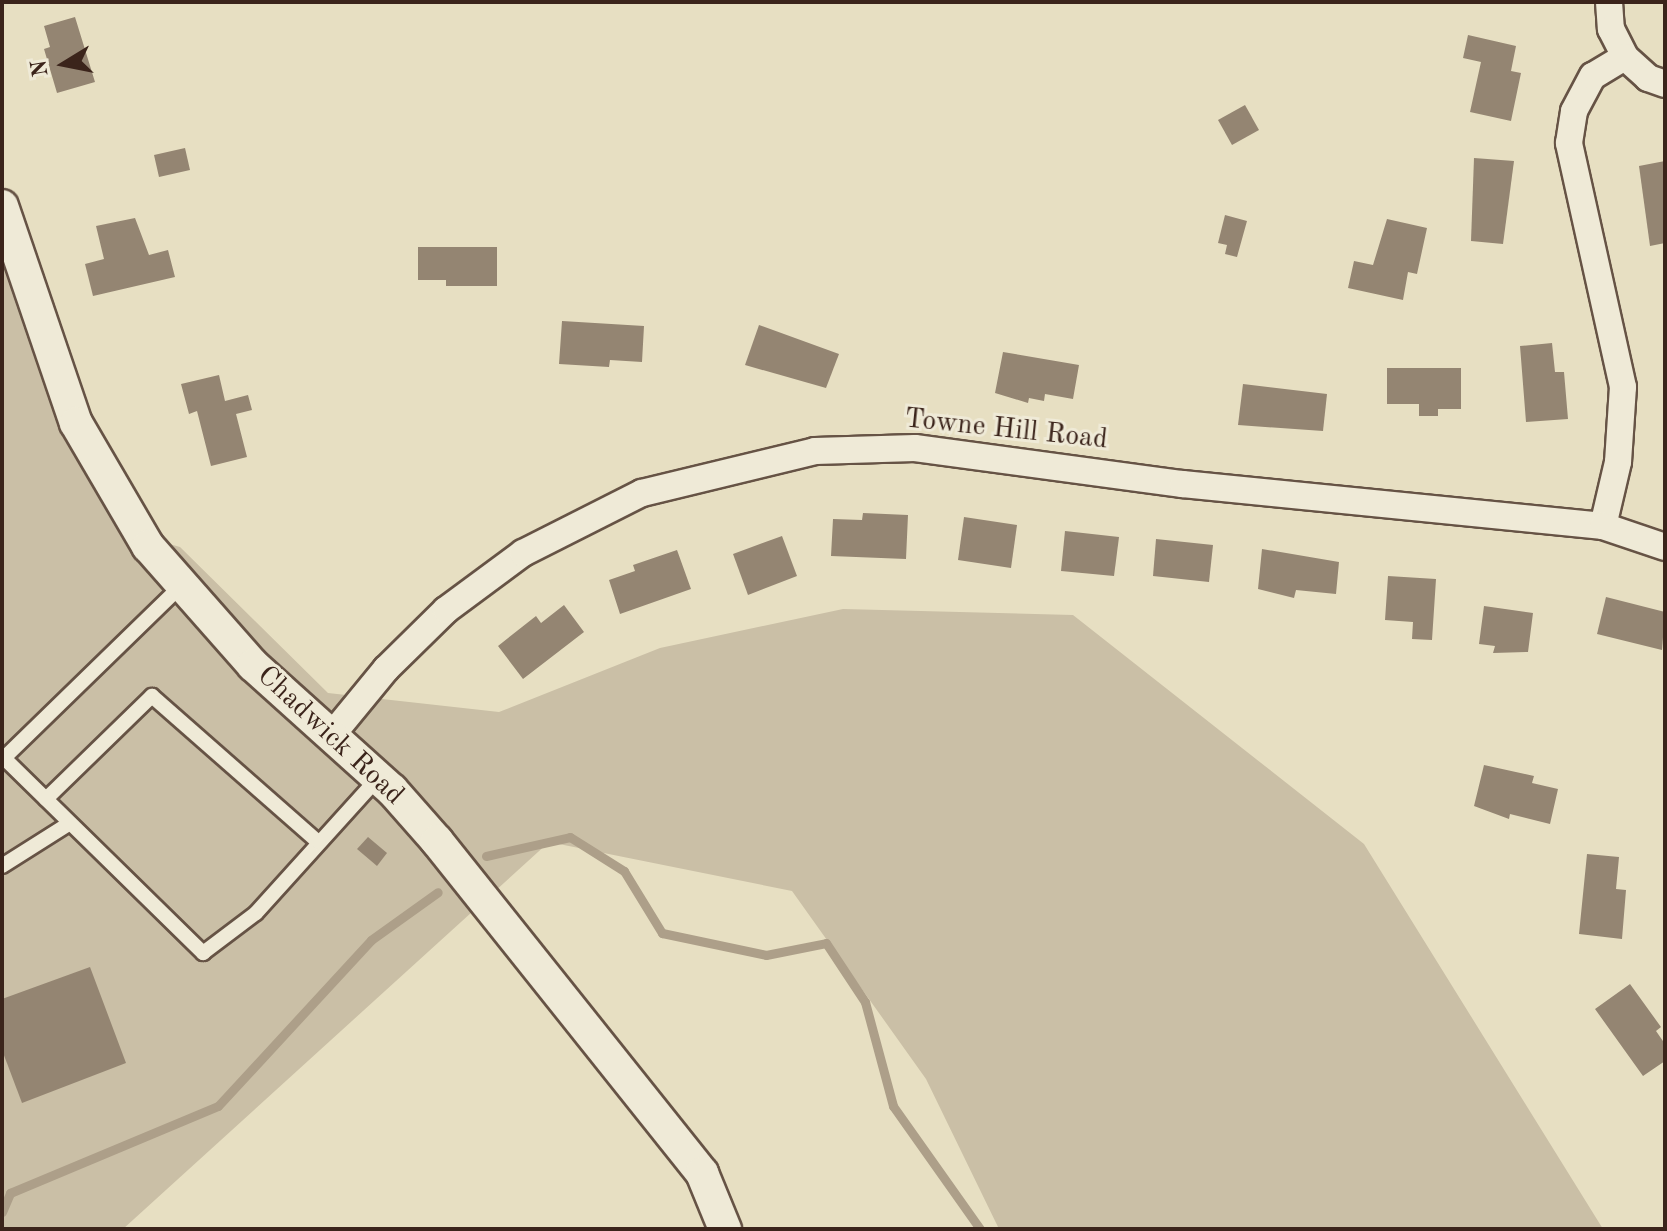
<!DOCTYPE html>
<html>
<head>
<meta charset="utf-8">
<style>
	body { margin:0 }
	#map { position:relative; width:1667px; height:1231px; overflow:hidden; background:#e7dfc2; font-family:"Old Standard TT",serif }
	div>[style] { position:absolute }
	[style*='--x'] { left:calc(var(--x)*1px); top:calc(var(--y)*1px); width:calc(var(--w)*1px); rotate:calc(var(--a)*1deg) }
	.green>* { inset:0; background:#cabfa6 }
	.stream>* { height:9px; margin:-4.5px; padding:0 4.5px; transform-origin:4.5px; border-radius:4.5px; background:#ad9f89 }
	.building>* { inset:0; background:#948572 }
	.roads { filter:drop-shadow(2px 0 #665345) drop-shadow(-2px 0 #665345) drop-shadow(0 2px #665345) drop-shadow(0 -2px #665345) }
	.service>* { height:14px; margin:-7px; padding:0 7px; transform-origin:7px; border-radius:7px; background:#efead7 }
	.minor>* { height:26px; margin:-13px; padding:0 13px; transform-origin:13px; border-radius:13px; background:#efead7 }
	.tertiary>* { height:32px; margin:-16px; padding:0 16px; transform-origin:16px; border-radius:16px; background:#efead7 }
	span { translate:-50% -50%; white-space:nowrap; text-align:center; line-height:1.15; -webkit-text-stroke:6px #efead7; paint-order:stroke }
	.street-label { font-size:28px; color:#3b241b }
	.frame { position:absolute; inset:0; border:4px solid #3b241b; pointer-events:none }
	.north { position:absolute; left:24px; top:24px; width:80px; height:80px; -webkit-text-stroke:6px #efead7; paint-order:stroke; rotate:260deg; font-size:22px; font-weight:700; line-height:32px; text-align:center; color:#3b241b }
	.north::after { content:''; display:block; margin:auto; width:28px; height:36px; background:#3b241b; clip-path:polygon(50% 0,100% 100%,50% 72%,0 100%) }
</style>
</head>
<body>
<div id="map">
	<div class="green">
		<div style="clip-path:polygon(2px 234px,117px 529px,180px 547px,328px 693px,499px 712px,660px 648px,843px 609px,1073px 615px,1364px 844px,1603px 1229px,999px 1229px,926px 1079px,792px 891px,549px 842px,123px 1229px,2px 1229px)"></div>
	</div>
	<div class="stream">
		<div style="--x:486;--y:856;--w:86;--a:-12.7"></div>
		<div style="--x:570;--y:837;--w:64;--a:32.2"></div>
		<div style="--x:624;--y:871;--w:73;--a:58.5"></div>
		<div style="--x:662;--y:933;--w:106;--a:11.9"></div>
		<div style="--x:766;--y:955;--w:61;--a:-11.3"></div>
		<div style="--x:826;--y:943;--w:71;--a:56.5"></div>
		<div style="--x:865;--y:1002;--w:108;--a:74.9"></div>
		<div style="--x:893;--y:1106;--w:151;--a:54.7"></div>
		<div style="--x:2;--y:1212;--w:21;--a:-67"></div>
		<div style="--x:10;--y:1193;--w:225;--a:-22.7"></div>
		<div style="--x:218;--y:1106;--w:226;--a:-47.3"></div>
		<div style="--x:371;--y:940;--w:82;--a:-35.6"></div>
	</div>
	<div class="building">
		<div style="clip-path:polygon(75px 17px,95px 82px,57px 93px,44px 49px,50px 47px,44px 26px)"></div>
		<div style="clip-path:polygon(1468px 35px,1516px 46px,1511px 71px,1521px 73px,1511px 121px,1470px 112px,1481px 62px,1463px 58px)"></div>
		<div style="clip-path:polygon(1245px 105px,1259px 130px,1232px 145px,1218px 120px)"></div>
		<div style="clip-path:polygon(185px 148px,190px 170px,159px 177px,154px 155px)"></div>
		<div style="clip-path:polygon(1474px 158px,1514px 161px,1503px 244px,1471px 241px)"></div>
		<div style="clip-path:polygon(1665px 161px,1665px 243px,1650px 246px,1639px 166px)"></div>
		<div style="clip-path:polygon(1225px 215px,1247px 221px,1237px 257px,1225px 254px,1227px 245px,1218px 243px)"></div>
		<div style="clip-path:polygon(135px 218px,149px 255px,168px 250px,175px 277px,93px 296px,85px 264px,104px 259px,96px 226px)"></div>
		<div style="clip-path:polygon(1387px 219px,1427px 228px,1417px 274px,1408px 272px,1403px 300px,1348px 288px,1354px 261px,1373px 265px)"></div>
		<div style="clip-path:polygon(418px 247px,497px 247px,497px 286px,446px 286px,446px 280px,418px 280px)"></div>
		<div style="clip-path:polygon(562px 321px,644px 326px,642px 362px,610px 360px,609px 367px,559px 364px)"></div>
		<div style="clip-path:polygon(759px 325px,839px 354px,826px 388px,745px 365px)"></div>
		<div style="clip-path:polygon(1552px 343px,1555px 372px,1564px 372px,1568px 419px,1526px 422px,1520px 346px)"></div>
		<div style="clip-path:polygon(1003px 352px,1079px 365px,1073px 399px,1045px 394px,1044px 401px,1029px 398px,1028px 403px,995px 393px)"></div>
		<div style="clip-path:polygon(1387px 368px,1461px 368px,1461px 409px,1438px 409px,1438px 416px,1419px 416px,1419px 404px,1387px 404px)"></div>
		<div style="clip-path:polygon(219px 375px,225px 401px,248px 395px,252px 410px,236px 414px,247px 457px,211px 466px,197px 411px,189px 414px,181px 384px)"></div>
		<div style="clip-path:polygon(1243px 384px,1327px 394px,1323px 431px,1238px 425px)"></div>
		<div style="clip-path:polygon(863px 513px,908px 515px,906px 559px,831px 556px,833px 519px,862px 520px)"></div>
		<div style="clip-path:polygon(964px 517px,1017px 525px,1011px 568px,958px 560px)"></div>
		<div style="clip-path:polygon(1065px 531px,1119px 537px,1114px 576px,1061px 571px)"></div>
		<div style="clip-path:polygon(782px 536px,797px 576px,748px 595px,733px 554px)"></div>
		<div style="clip-path:polygon(1156px 539px,1213px 545px,1209px 582px,1153px 576px)"></div>
		<div style="clip-path:polygon(1262px 549px,1339px 562px,1336px 594px,1296px 590px,1294px 598px,1258px 589px)"></div>
		<div style="clip-path:polygon(677px 550px,691px 589px,620px 614px,609px 580px,635px 571px,633px 565px)"></div>
		<div style="clip-path:polygon(1388px 576px,1436px 579px,1432px 640px,1412px 639px,1413px 622px,1385px 620px)"></div>
		<div style="clip-path:polygon(1606px 597px,1665px 612px,1662px 650px,1597px 634px)"></div>
		<div style="clip-path:polygon(564px 605px,584px 632px,523px 679px,498px 646px,536px 616px,541px 623px)"></div>
		<div style="clip-path:polygon(1484px 606px,1533px 613px,1528px 652px,1493px 653px,1495px 646px,1479px 644px)"></div>
		<div style="clip-path:polygon(1484px 765px,1534px 776px,1532px 783px,1558px 789px,1550px 824px,1510px 814px,1509px 819px,1474px 806px)"></div>
		<div style="clip-path:polygon(368px 837px,387px 853px,377px 866px,357px 849px)"></div>
		<div style="clip-path:polygon(1587px 854px,1619px 857px,1616px 889px,1626px 890px,1622px 939px,1579px 934px)"></div>
		<div style="clip-path:polygon(90px 967px,126px 1063px,22px 1103px,2px 1050px,2px 999px)"></div>
		<div style="clip-path:polygon(1630px 984px,1661px 1027px,1656px 1031px,1665px 1044px,1665px 1061px,1643px 1076px,1595px 1009px)"></div>
	</div>
	<div class="roads">
		<div class="service">
			<div style="--x:4;--y:758;--w:279;--a:44.4"></div>
			<div style="--x:203;--y:953;--w:66;--a:-37"></div>
			<div style="--x:256;--y:913;--w:182;--a:-47.9"></div>
			<div style="--x:2;--y:760;--w:252;--a:-44.2"></div>
			<div style="--x:46;--y:799;--w:148;--a:-44.2"></div>
			<div style="--x:152;--y:696;--w:221;--a:41.3"></div>
			<div style="--x:2;--y:866;--w:80;--a:-32.3"></div>
		</div>
		<div class="minor">
			<div style="--x:1609;--y:2;--w:27;--a:86"></div>
			<div style="--x:1611;--y:29;--w:31;--a:63"></div>
			<div style="--x:1625;--y:57;--w:31;--a:42"></div>
			<div style="--x:1648;--y:78;--w:18;--a:19"></div>
			<div style="--x:1603;--y:526;--w:66;--a:-76.8"></div>
			<div style="--x:1618;--y:462;--w:75;--a:-86.2"></div>
			<div style="--x:1623;--y:387;--w:250;--a:-102.5"></div>
			<div style="--x:1569;--y:143;--w:32;--a:-81"></div>
			<div style="--x:1574;--y:111;--w:40;--a:-62"></div>
			<div style="--x:1593;--y:76;--w:37;--a:-31"></div>
			<div style="--x:331;--y:736;--w:87;--a:-50.6"></div>
			<div style="--x:386;--y:669;--w:84;--a:-44.5"></div>
			<div style="--x:446;--y:610;--w:96;--a:-36.5"></div>
			<div style="--x:523;--y:553;--w:133;--a:-26.8"></div>
			<div style="--x:642;--y:493;--w:178;--a:-13.6"></div>
			<div style="--x:815;--y:451;--w:100;--a:-1.7"></div>
			<div style="--x:915;--y:448;--w:270;--a:7.7"></div>
			<div style="--x:1183;--y:484;--w:422;--a:5.7"></div>
			<div style="--x:1603;--y:526;--w:65;--a:18.7"></div>
		</div>
		<div class="tertiary">
			<div style="--x:2;--y:206;--w:229;--a:71.2"></div>
			<div style="--x:76;--y:423;--w:143;--a:59.7"></div>
			<div style="--x:148;--y:546;--w:159;--a:48.6"></div>
			<div style="--x:253;--y:665;--w:187;--a:42"></div>
			<div style="--x:392;--y:790;--w:68;--a:48.6"></div>
			<div style="--x:437;--y:841;--w:425;--a:51.4"></div>
			<div style="--x:702;--y:1173;--w:61;--a:67.7"></div>
		</div>
	</div>
	<div class="street-label">
		<span style="left:1006px;top:430px;rotate:6deg">Towne Hill Road</span>
		<span style="left:330px;top:736px;rotate:43deg">Chadwick Road</span>
	</div>
	<div class="frame"></div>
	<div class="north">N</div>
</div>
</body>
</html>
